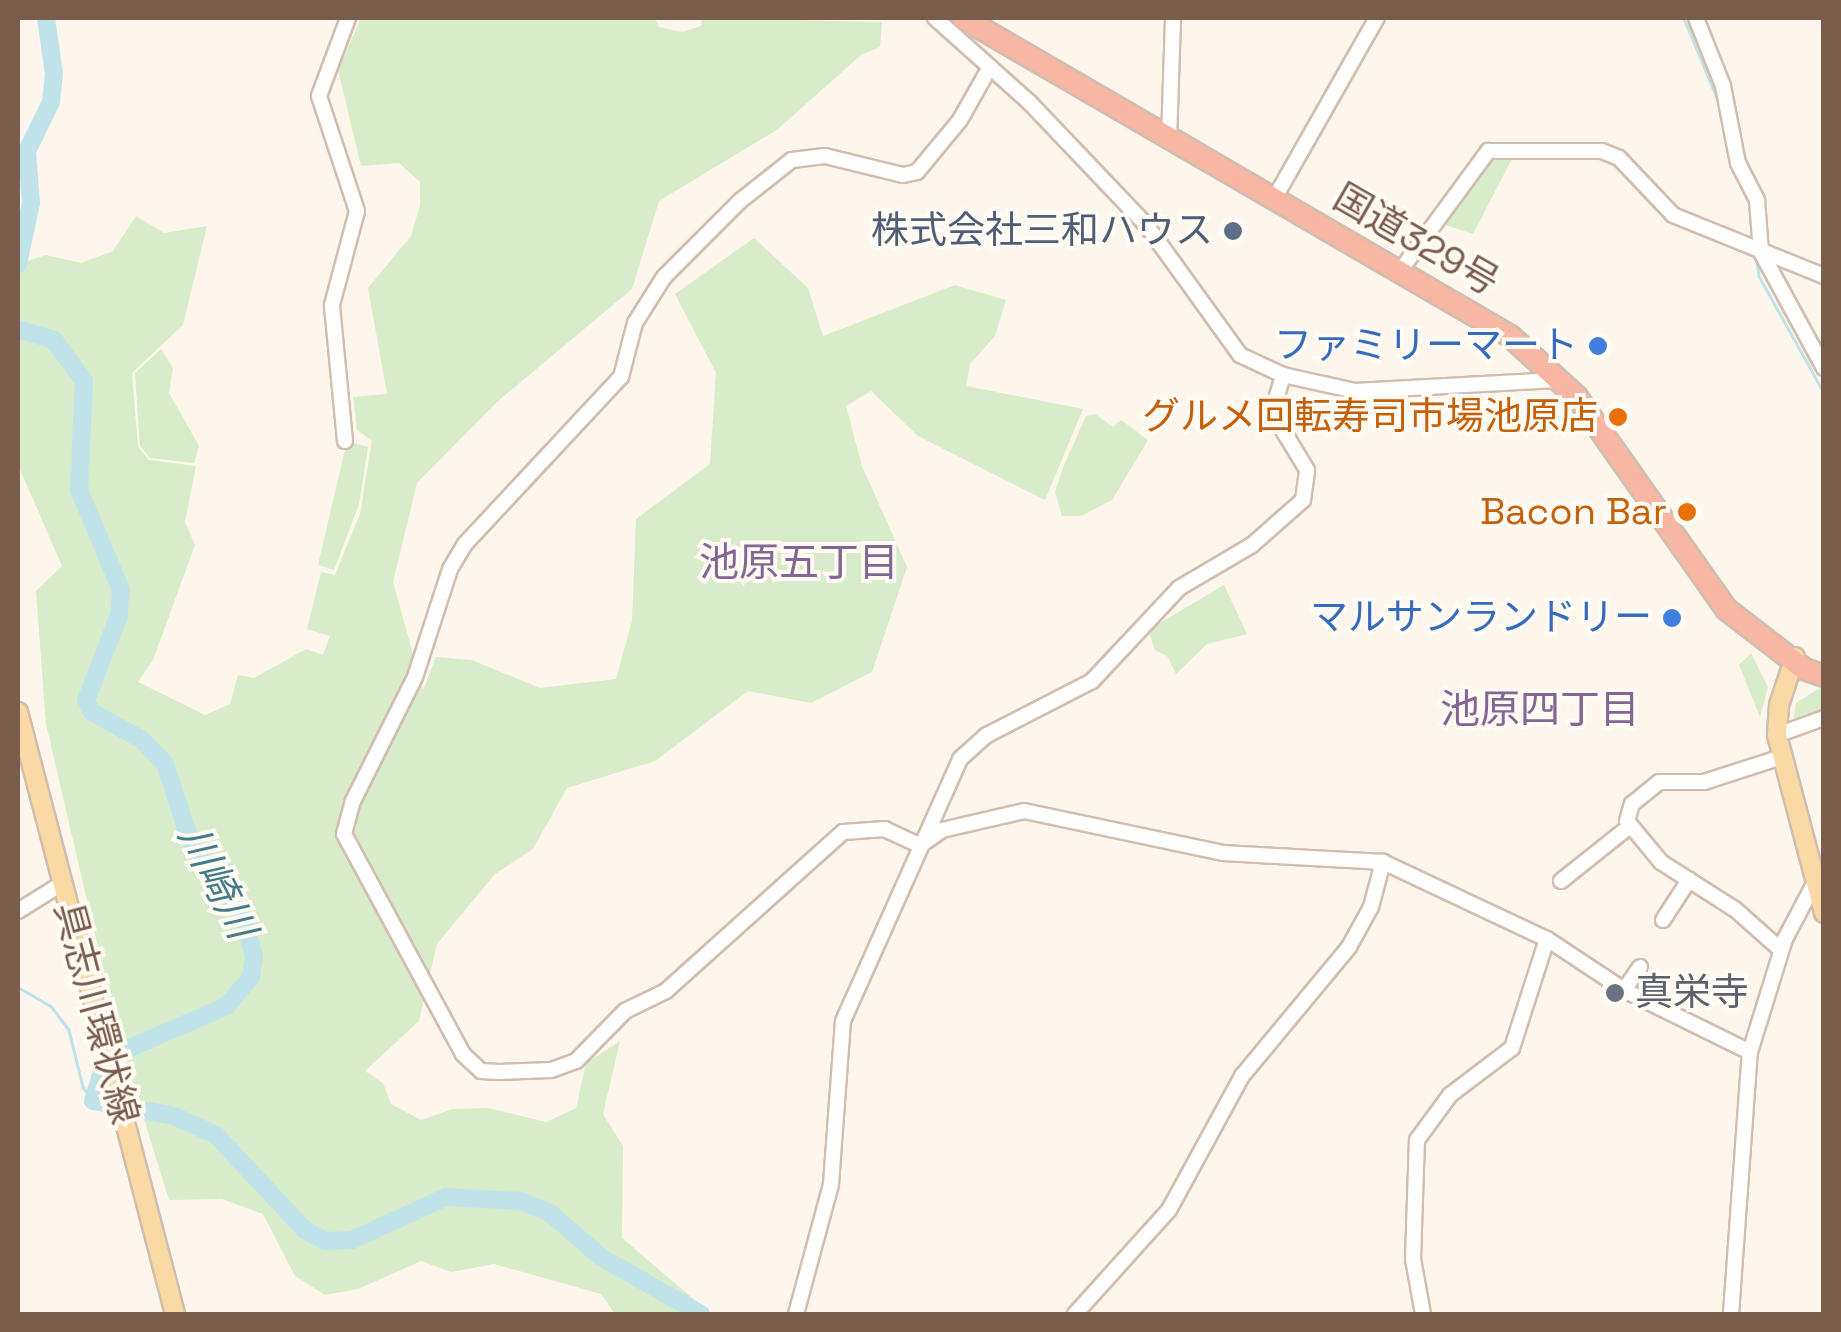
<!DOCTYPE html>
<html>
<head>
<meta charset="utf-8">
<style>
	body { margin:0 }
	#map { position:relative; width:1841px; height:1332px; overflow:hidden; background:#fdf6ec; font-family:"Space Grotesk","Noto Sans JP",sans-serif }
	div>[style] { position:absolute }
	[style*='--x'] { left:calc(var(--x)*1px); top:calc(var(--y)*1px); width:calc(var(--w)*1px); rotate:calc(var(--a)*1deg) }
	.green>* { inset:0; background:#d8ecc9 }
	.stream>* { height:2.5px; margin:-1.25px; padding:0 1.25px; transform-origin:1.25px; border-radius:1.25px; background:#bfe3e8 }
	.river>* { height:18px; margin:-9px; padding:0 9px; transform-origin:9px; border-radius:9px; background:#bfe3e8 }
	.roads { filter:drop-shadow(2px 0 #d1beb0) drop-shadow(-2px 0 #d1beb0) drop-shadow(0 2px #d1beb0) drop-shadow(0 -2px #d1beb0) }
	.minor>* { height:14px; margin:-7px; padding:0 7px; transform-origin:7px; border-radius:7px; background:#fff }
	.major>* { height:18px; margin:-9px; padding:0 9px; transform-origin:9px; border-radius:9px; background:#fbd9a5 }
	.highway>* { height:20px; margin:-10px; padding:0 10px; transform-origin:10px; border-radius:10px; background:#f7b7a3 }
	.dots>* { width:28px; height:28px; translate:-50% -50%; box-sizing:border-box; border:5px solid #fffaf3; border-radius:50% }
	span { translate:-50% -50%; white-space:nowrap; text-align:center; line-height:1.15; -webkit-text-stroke:8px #fffaf3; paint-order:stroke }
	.service-label { font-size:38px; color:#4e5e75 }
	.right { translate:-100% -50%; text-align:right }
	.street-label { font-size:38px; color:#7a5c4d }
	.shop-label { font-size:38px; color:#366cbe }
	.food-label { font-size:38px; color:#c56008 }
	.worship-label { font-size:38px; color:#5b616d }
	.left { translate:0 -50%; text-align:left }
	.neighbourhood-label { font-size:40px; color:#846695 }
	.water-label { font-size:40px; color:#437c86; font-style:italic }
	.frame { position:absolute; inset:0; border:20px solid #7a5c4d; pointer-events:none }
</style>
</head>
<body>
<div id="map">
	<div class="green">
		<div style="clip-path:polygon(361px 18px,655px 18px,659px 27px,682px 32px,701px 26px,702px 18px,882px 22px,880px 47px,861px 55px,778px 129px,659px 201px,632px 289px,498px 401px,417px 483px,393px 582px,423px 690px,436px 657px,472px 660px,540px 688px,616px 679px,632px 621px,636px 519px,710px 464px,716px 373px,675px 294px,754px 238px,808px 288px,823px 336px,955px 285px,1006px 300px,995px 336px,970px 364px,966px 386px,1083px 409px,1045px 500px,918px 436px,871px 391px,846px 406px,862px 466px,907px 567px,872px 672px,811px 703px,748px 691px,655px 761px,567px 788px,533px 849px,495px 874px,437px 944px,419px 1021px,365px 1071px,383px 1083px,391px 1104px,421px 1120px,453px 1109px,488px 1108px,546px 1122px,576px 1108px,586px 1063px,620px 1041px,603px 1114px,623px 1146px,622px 1238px,704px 1308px,699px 1314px,615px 1314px,601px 1294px,494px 1264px,451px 1272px,421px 1261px,358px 1289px,325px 1295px,295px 1276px,263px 1214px,222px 1199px,169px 1200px,119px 1038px,46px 724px,36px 591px,62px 566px,18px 465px,18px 264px,46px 255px,81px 263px,113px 251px,136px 216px,164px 233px,207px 226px,183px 325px,132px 373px,138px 447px,149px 460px,196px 466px,185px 522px,195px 545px,153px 660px,138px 682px,205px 715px,230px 704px,238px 675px,254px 678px,306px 649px,323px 655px,330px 636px,307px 629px,321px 572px,335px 575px,360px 514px,372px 441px,357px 430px,353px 397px,387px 394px,368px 288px,411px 236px,420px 205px,420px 182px,399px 163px,361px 166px,338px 70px)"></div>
		<div style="clip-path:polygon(1489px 156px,1513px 157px,1473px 234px,1439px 223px)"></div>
		<div style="clip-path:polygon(161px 349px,173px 368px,169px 393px,199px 446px,194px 463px,150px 458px,140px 446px,135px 373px)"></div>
		<div style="clip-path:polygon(1095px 414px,1113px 427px,1121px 420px,1148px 440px,1112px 500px,1081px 516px,1062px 516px,1055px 492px,1062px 470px,1086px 416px)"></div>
		<div style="clip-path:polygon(347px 441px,368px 447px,359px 504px,334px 570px,318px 565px)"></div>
		<div style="clip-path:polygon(1224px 585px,1247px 634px,1207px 644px,1176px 674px,1167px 656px,1155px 650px,1148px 630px)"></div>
		<div style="clip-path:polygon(1751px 653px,1768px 687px,1760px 717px,1739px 665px)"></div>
		<div style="clip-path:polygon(1823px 686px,1823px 712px,1793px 723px,1796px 703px)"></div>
	</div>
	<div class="stream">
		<div style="--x:1684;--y:18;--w:94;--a:67.5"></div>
		<div style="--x:1733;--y:167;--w:46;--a:65.7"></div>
		<div style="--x:1756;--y:256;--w:20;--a:81"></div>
		<div style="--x:1759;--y:276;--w:134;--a:60.9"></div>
		<div style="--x:18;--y:987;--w:38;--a:30"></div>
		<div style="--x:51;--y:1006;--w:30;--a:53"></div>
		<div style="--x:69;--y:1030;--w:59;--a:76.2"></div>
		<div style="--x:83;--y:1087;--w:17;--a:54"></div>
	</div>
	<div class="river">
		<div style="--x:18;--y:264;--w:62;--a:-78"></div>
		<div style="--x:31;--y:203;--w:52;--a:-94.4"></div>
		<div style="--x:27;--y:151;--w:55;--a:-63.9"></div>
		<div style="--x:51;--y:102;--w:28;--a:-84"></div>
		<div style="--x:54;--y:74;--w:57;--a:-98.1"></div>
		<div style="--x:18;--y:329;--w:38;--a:17"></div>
		<div style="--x:54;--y:340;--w:51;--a:53.8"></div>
		<div style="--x:84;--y:381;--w:109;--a:92.6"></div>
		<div style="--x:79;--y:490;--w:108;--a:67.2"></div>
		<div style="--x:121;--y:590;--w:25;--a:95"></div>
		<div style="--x:119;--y:615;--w:92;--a:111"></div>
		<div style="--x:86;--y:701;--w:13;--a:61"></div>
		<div style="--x:92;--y:712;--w:57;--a:29.2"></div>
		<div style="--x:142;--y:740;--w:33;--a:46"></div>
		<div style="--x:165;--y:764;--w:77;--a:71.8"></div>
		<div style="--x:189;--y:837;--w:101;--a:56.3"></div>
		<div style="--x:245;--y:921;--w:36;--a:76"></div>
		<div style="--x:254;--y:956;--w:21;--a:98"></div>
		<div style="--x:251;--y:977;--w:38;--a:130"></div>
		<div style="--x:227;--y:1006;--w:116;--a:156.7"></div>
		<div style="--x:120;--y:1052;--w:30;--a:130"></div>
		<div style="--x:101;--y:1075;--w:27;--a:107"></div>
		<div style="--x:93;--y:1101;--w:82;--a:10.5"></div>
		<div style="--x:174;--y:1116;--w:46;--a:24.3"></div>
		<div style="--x:216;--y:1135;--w:130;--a:46.9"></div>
		<div style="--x:305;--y:1230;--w:23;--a:29"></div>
		<div style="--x:325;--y:1241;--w:27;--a:-2"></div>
		<div style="--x:352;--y:1240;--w:103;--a:-24.6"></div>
		<div style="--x:446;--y:1197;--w:75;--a:3.1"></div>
		<div style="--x:521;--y:1201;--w:31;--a:22"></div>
		<div style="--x:550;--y:1213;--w:67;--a:40.8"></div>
		<div style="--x:601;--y:1257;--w:115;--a:29.7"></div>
	</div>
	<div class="roads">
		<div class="minor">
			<div style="--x:935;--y:18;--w:127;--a:41.8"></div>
			<div style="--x:1030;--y:103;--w:170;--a:46.4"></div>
			<div style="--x:1147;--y:226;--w:159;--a:54.2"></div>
			<div style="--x:1240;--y:355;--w:47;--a:24.9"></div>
			<div style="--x:1283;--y:375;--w:74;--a:12.5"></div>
			<div style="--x:1355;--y:391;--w:206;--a:-3.1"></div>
			<div style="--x:1696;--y:18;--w:73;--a:68.3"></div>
			<div style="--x:1723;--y:86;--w:78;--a:79"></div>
			<div style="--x:1738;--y:163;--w:42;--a:62.8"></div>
			<div style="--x:1757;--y:200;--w:52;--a:85.6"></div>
			<div style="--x:1761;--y:252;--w:132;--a:61.5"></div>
			<div style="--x:1169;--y:140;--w:122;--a:-88.1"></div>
			<div style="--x:1274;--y:199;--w:208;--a:-60.4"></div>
			<div style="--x:1400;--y:271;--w:149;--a:-53.7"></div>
			<div style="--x:1488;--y:151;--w:114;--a:0"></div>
			<div style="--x:1602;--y:151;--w:18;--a:22"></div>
			<div style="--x:1619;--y:158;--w:79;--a:46.5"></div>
			<div style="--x:1673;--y:215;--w:163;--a:22"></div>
			<div style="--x:345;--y:441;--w:137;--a:-95.5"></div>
			<div style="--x:332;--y:305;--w:97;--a:-75.1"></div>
			<div style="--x:357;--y:211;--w:121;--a:-108.3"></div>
			<div style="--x:319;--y:96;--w:83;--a:-69.6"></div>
			<div style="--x:1777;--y:735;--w:50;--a:-19.9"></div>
			<div style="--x:925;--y:842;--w:21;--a:-35"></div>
			<div style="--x:942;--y:830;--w:84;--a:-13"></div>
			<div style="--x:1024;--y:811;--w:203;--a:11.9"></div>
			<div style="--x:1223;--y:853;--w:160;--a:3.2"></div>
			<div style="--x:1383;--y:862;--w:181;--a:25.2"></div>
			<div style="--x:1547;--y:939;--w:92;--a:33.5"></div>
			<div style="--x:1624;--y:990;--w:140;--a:26.2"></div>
			<div style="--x:921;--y:846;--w:40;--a:-155"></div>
			<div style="--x:885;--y:829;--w:42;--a:175.9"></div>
			<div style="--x:843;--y:832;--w:238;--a:138.1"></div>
			<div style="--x:666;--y:991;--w:46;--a:154"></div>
			<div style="--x:625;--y:1011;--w:70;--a:134.4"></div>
			<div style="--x:576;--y:1061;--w:27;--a:160"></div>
			<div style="--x:551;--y:1070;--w:52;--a:177.8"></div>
			<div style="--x:499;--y:1072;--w:18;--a:-177"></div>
			<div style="--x:481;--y:1071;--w:25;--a:-137"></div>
			<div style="--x:463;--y:1054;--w:250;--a:-118.4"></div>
			<div style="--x:344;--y:834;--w:34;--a:-75"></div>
			<div style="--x:353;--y:801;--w:139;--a:-63.4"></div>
			<div style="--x:415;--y:677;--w:114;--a:-72"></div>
			<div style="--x:450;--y:569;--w:29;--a:-59"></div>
			<div style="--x:465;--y:544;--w:229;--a:-47"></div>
			<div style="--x:621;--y:377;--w:56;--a:-75.5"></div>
			<div style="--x:635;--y:323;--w:54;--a:-57.8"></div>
			<div style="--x:664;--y:277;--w:107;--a:-45"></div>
			<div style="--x:740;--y:201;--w:66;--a:-38.3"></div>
			<div style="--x:792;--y:160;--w:33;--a:-7"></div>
			<div style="--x:825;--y:156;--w:80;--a:13.7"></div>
			<div style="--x:903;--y:175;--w:14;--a:-12"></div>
			<div style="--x:917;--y:172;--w:67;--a:-50.4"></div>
			<div style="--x:960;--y:120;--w:61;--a:-60.5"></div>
			<div style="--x:1561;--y:881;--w:88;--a:-38.6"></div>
			<div style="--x:18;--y:911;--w:53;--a:-31.9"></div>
			<div style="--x:1663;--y:920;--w:48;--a:-57"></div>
			<div style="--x:1781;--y:950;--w:60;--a:-138.4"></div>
			<div style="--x:1736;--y:910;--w:89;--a:-147.4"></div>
			<div style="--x:1661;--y:862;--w:53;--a:-129.7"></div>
			<div style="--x:1627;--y:821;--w:18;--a:-74"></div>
			<div style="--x:1632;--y:804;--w:35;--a:-39"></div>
			<div style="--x:1659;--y:782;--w:45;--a:0"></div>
			<div style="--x:1704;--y:782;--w:82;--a:-17.8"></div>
			<div style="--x:1624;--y:990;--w:28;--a:-55"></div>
			<div style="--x:796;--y:1314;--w:135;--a:-74.9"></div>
			<div style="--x:831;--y:1184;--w:163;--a:-85.8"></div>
			<div style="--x:843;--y:1021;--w:287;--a:-65.9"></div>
			<div style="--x:960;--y:759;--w:36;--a:-42"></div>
			<div style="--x:987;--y:735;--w:118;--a:-27.2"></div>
			<div style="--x:1092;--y:681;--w:127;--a:-46.9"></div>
			<div style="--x:1179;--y:588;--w:85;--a:-30.5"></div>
			<div style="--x:1252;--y:545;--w:68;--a:-41.4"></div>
			<div style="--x:1303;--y:500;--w:30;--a:-82"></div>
			<div style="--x:1307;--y:470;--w:68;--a:-121.1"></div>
			<div style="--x:1272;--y:412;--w:39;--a:-73"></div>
			<div style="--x:1075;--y:1314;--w:140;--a:-47.9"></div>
			<div style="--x:1169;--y:1210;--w:153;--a:-61.4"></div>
			<div style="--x:1242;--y:1076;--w:168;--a:-50.3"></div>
			<div style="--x:1349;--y:947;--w:46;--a:-61.2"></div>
			<div style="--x:1371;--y:907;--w:47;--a:-75.1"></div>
			<div style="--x:1423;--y:1314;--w:56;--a:-100.3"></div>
			<div style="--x:1413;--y:1259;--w:119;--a:-88.1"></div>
			<div style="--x:1417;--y:1140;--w:56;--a:-53.7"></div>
			<div style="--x:1450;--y:1095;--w:78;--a:-37.2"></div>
			<div style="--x:1512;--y:1048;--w:114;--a:-72.2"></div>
			<div style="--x:1731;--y:1314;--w:263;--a:-85.9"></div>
			<div style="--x:1750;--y:1052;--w:118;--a:-72.8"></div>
			<div style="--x:1785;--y:939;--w:64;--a:-62.2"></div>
		</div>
		<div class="major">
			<div style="--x:1795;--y:657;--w:51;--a:108.4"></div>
			<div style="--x:1779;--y:705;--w:30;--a:94"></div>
			<div style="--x:1777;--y:735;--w:184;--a:75.2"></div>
			<div style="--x:18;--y:712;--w:622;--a:75.38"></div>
		</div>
		<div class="highway">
			<div style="--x:963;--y:18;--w:633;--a:30.17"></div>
			<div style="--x:1510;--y:336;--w:89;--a:42.3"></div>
			<div style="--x:1576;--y:396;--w:261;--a:54.8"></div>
			<div style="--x:1726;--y:609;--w:98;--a:37.6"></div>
			<div style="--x:1804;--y:669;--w:21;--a:19"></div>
		</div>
	</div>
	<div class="dots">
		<div style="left:1233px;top:231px;background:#5c6f8a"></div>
		<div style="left:1598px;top:346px;background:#3f7fe0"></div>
		<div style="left:1618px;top:417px;background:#e8710a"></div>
		<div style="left:1687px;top:512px;background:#e8710a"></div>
		<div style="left:1672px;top:618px;background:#3f7fe0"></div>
		<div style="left:1615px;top:993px;background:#6b7280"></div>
	</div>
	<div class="service-label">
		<span class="right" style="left:1213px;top:231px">株式会社三和ハウス</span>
	</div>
	<div class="street-label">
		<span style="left:1416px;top:240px;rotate:30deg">国道329号</span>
		<span style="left:96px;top:1013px;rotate:75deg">具志川環状線</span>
	</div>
	<div class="shop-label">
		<span class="right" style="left:1578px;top:346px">ファミリーマート</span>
		<span class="right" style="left:1652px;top:618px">マルサンランドリー</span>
	</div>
	<div class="food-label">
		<span class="right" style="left:1598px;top:417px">グルメ回転寿司市場池原店</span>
		<span class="right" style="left:1667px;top:512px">Bacon Bar</span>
	</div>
	<div class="worship-label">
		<span class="left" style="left:1635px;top:993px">真栄寺</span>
	</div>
	<div class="neighbourhood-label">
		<span style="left:799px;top:563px">池原五丁目</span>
		<span style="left:1540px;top:710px">池原四丁目</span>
	</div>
	<div class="water-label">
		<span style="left:217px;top:882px;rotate:63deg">川崎川</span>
	</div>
	<div class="frame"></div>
</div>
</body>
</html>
